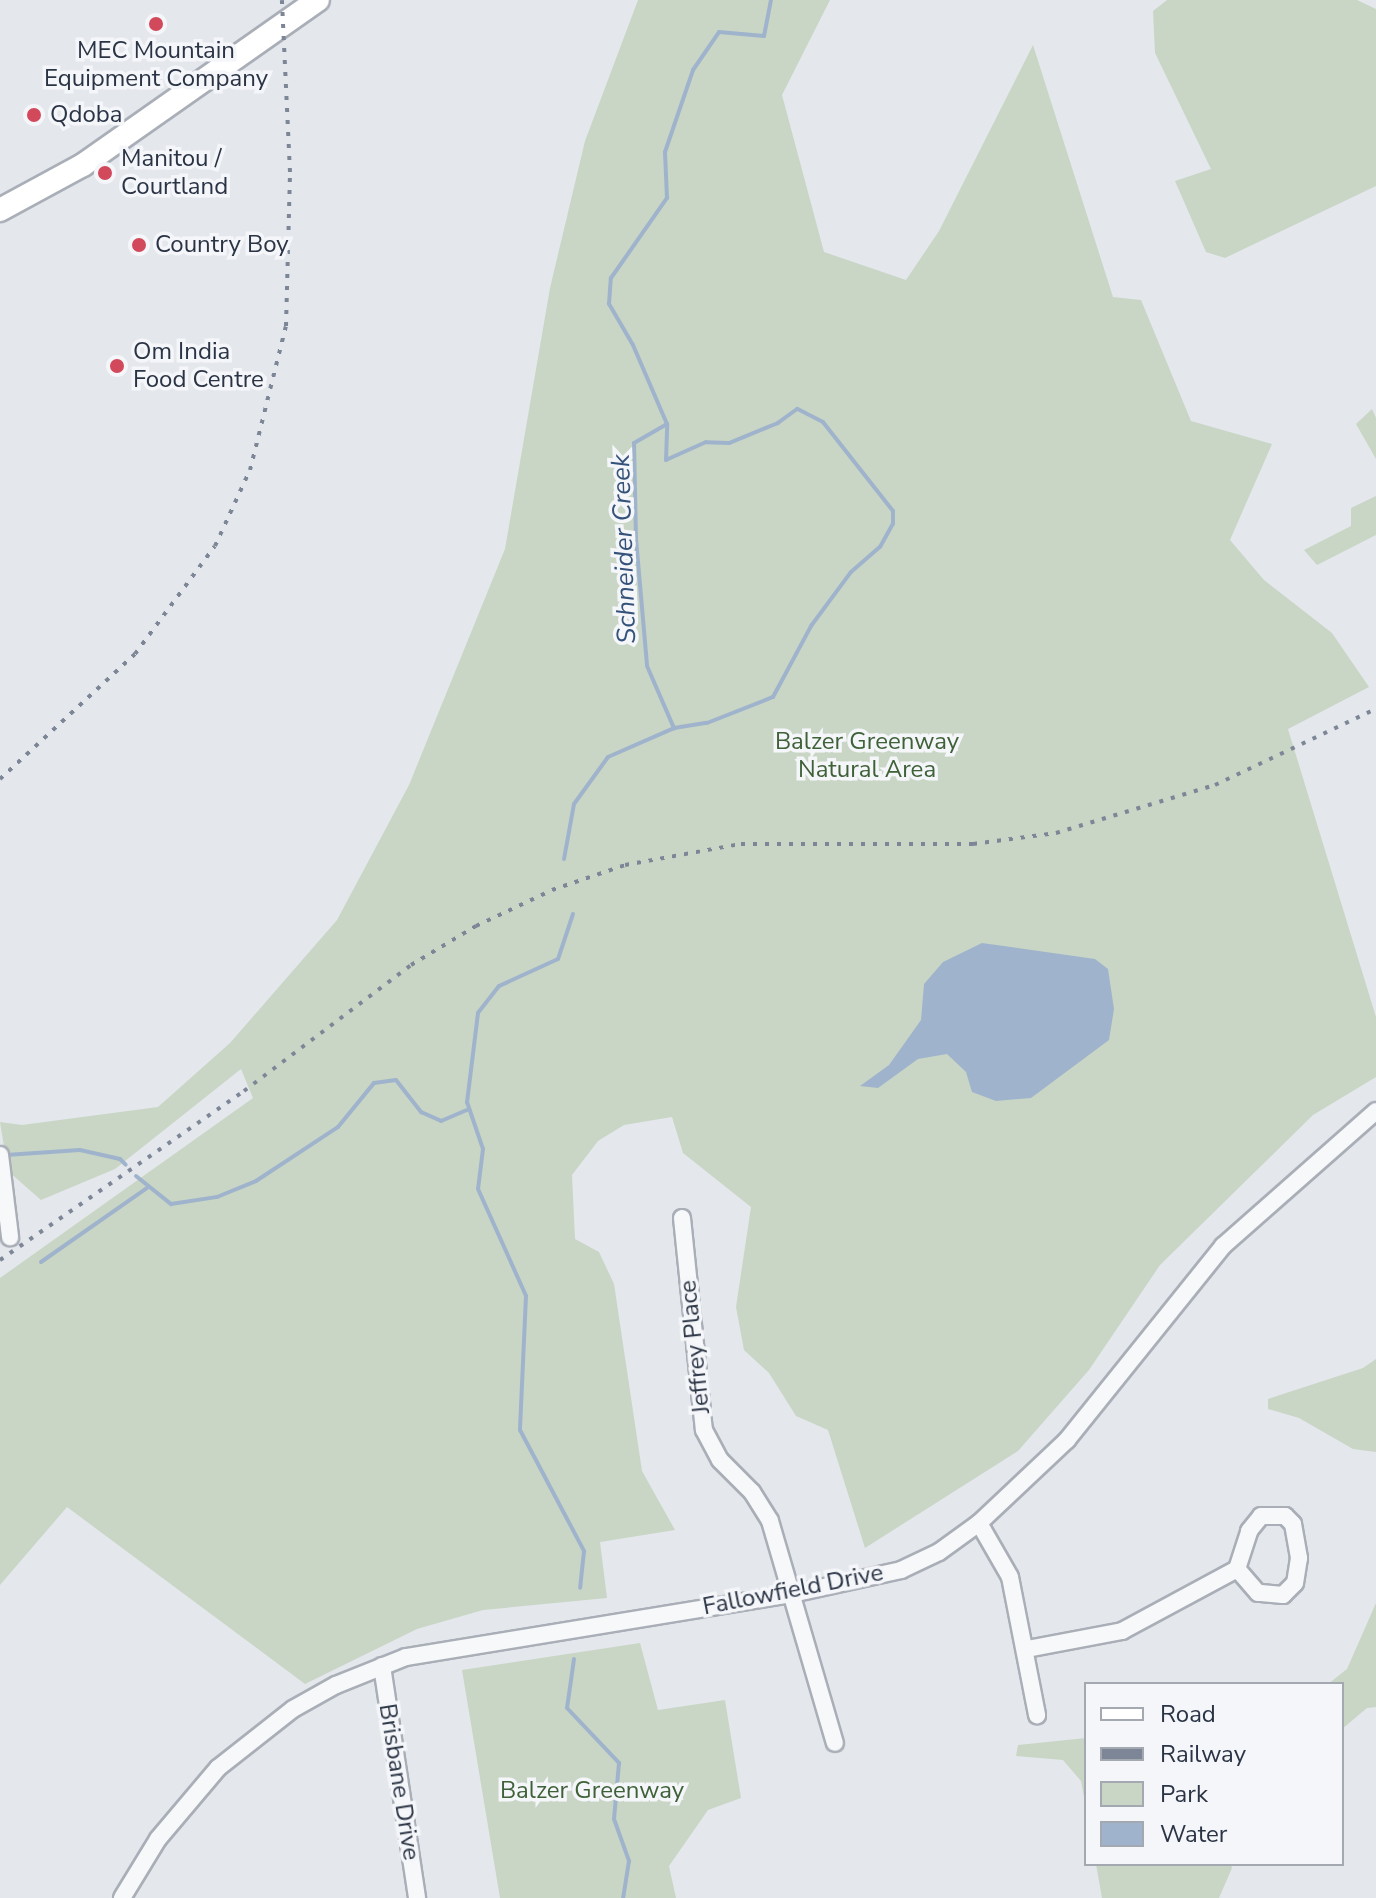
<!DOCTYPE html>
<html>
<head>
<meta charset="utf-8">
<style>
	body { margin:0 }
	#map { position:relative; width:1376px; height:1898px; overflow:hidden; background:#e4e7ec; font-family:"Nunito Sans",sans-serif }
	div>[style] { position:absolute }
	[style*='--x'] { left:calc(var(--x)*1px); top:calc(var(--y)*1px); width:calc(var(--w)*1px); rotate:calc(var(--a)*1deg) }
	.green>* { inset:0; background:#c9d6c5 }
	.water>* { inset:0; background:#9fb4cc }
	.stream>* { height:4px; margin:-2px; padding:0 2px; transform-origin:2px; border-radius:2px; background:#9fb4cc }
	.roads { filter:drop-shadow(2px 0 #a9aeb7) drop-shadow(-2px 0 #a9aeb7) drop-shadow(0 2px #a9aeb7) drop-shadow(0 -2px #a9aeb7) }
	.minor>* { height:16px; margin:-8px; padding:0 8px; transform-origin:8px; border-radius:8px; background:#f7f8fa }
	.secondary>* { height:22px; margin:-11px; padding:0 11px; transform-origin:11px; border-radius:11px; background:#fff }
	.rail>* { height:4px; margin-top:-2px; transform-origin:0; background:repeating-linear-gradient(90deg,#7d8696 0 4px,transparent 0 12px) }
	.dots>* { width:22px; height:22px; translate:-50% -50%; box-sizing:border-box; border:4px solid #f4f6f9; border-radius:50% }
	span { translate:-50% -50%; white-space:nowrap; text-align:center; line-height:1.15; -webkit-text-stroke:7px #f4f6f9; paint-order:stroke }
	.poi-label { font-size:24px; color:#2b3445 }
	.left { translate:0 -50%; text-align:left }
	.park-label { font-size:24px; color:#3f6138 }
	.street-label { font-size:24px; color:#2b3445 }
	.water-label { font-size:26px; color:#34527a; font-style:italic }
	.legend { position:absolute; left:1084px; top:1682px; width:260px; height:184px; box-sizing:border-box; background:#f4f6f9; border:2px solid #a4a8b1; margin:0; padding:10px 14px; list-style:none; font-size:24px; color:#2b3445 }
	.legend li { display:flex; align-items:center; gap:16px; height:40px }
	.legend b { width:40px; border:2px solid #a4a8b1 }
</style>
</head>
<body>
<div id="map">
	<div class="green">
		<div style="clip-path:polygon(638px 0,830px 0,782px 95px,824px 252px,906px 280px,939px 231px,1033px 45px,1113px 297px,1141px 300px,1191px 421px,1272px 444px,1230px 540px,1264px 580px,1332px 633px,1369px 687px,1288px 729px,1376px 1017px,1376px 1077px,1313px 1115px,1160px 1265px,1089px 1370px,1018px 1451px,865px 1548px,828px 1430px,796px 1416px,769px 1373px,744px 1350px,736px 1307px,751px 1207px,683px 1153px,672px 1117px,624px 1125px,598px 1141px,572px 1175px,575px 1239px,599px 1252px,614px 1284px,642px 1471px,675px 1530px,600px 1542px,607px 1598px,483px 1610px,417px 1629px,305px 1684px,67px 1507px,0 1585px,0 1278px,253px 1098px,241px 1069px,115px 1169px,41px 1200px,8px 1171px,0 1122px,22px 1125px,158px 1107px,230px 1043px,337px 920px,409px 785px,505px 549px,550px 288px,585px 141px)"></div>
		<div style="clip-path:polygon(1167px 0,1357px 0,1376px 9px,1376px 186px,1225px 258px,1206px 252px,1175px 181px,1211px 169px,1155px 53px,1153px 11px)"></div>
		<div style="clip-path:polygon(1372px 409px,1376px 418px,1376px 459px,1356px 424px)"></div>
		<div style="clip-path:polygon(1376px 496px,1376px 535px,1317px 565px,1304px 550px,1351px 526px,1351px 508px)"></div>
		<div style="clip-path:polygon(1376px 1359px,1376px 1452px,1353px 1449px,1299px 1418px,1268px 1409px,1268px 1399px,1363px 1368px)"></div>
		<div style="clip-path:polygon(1376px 1603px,1376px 1707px,1367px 1708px,1342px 1729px,1342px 1684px,1328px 1684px,1347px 1669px)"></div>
		<div style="clip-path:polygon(640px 1643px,658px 1710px,725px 1700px,741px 1798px,708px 1810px,669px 1866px,676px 1898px,500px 1898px,462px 1670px)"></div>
		<div style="clip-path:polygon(1086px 1738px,1086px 1808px,1081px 1781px,1063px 1760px,1016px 1756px,1018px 1745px)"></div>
		<div style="clip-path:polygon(1096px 1864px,1231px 1864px,1232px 1868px,1219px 1898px,1102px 1898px)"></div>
	</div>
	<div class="water">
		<div style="clip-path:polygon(982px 943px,1095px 959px,1108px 969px,1114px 1009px,1109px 1040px,1031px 1098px,996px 1101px,972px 1092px,966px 1072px,947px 1054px,918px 1059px,878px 1088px,860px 1086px,889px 1065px,921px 1020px,924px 984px,943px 962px)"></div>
	</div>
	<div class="stream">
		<div style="--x:667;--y:424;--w:38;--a:150"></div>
		<div style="--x:634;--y:443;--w:96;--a:88.8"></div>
		<div style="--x:636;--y:539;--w:127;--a:85"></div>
		<div style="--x:647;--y:666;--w:68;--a:66.5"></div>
		<div style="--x:564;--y:859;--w:56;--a:-79.7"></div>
		<div style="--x:574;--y:804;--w:58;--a:-54.1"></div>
		<div style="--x:608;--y:757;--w:72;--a:-23.7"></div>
		<div style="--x:674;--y:728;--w:33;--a:-9"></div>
		<div style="--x:707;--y:723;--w:71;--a:-21.5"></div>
		<div style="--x:773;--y:697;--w:81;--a:-61.8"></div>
		<div style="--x:811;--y:626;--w:67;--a:-53.5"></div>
		<div style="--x:851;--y:572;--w:38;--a:-41"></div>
		<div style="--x:880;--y:547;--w:26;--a:-61"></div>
		<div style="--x:893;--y:524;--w:13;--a:-90"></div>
		<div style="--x:893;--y:511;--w:113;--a:-128.2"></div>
		<div style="--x:823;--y:422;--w:29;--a:-153"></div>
		<div style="--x:797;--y:409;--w:24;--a:144"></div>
		<div style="--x:778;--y:423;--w:53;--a:157.8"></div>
		<div style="--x:729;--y:443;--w:23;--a:-178"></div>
		<div style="--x:706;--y:442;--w:44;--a:155.8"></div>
		<div style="--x:666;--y:460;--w:36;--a:-88"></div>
		<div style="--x:667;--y:424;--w:86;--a:-113.3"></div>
		<div style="--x:633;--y:345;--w:48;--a:-120.3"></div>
		<div style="--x:609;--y:304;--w:26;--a:-86"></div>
		<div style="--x:611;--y:278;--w:98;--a:-55"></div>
		<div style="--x:667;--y:198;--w:46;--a:-92.5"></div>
		<div style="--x:665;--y:152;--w:87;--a:-71.1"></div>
		<div style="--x:693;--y:70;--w:46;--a:-55.6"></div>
		<div style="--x:719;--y:32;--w:45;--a:5.1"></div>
		<div style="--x:764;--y:36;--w:37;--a:-79"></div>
		<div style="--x:573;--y:914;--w:47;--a:108.4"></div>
		<div style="--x:558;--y:959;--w:65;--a:155.4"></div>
		<div style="--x:499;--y:986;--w:34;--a:128"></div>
		<div style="--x:478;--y:1013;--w:90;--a:97"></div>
		<div style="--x:467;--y:1102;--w:50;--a:71.2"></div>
		<div style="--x:483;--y:1149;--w:40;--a:97.1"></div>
		<div style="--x:478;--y:1189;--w:117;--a:65.8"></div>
		<div style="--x:526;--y:1296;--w:134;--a:92.6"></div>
		<div style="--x:520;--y:1430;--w:137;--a:62.1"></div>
		<div style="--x:584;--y:1551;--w:37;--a:96"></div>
		<div style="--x:6;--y:1155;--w:74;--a:-3.9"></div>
		<div style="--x:80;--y:1150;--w:41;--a:12.7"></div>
		<div style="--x:120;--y:1159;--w:8;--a:45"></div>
		<div style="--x:136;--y:1176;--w:45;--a:38.7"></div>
		<div style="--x:171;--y:1204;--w:47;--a:-8.7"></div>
		<div style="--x:217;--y:1197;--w:42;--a:-22.3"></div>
		<div style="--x:256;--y:1181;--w:98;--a:-33.4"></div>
		<div style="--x:338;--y:1127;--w:57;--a:-50.7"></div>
		<div style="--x:374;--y:1083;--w:22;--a:-8"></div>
		<div style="--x:396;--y:1080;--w:41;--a:52"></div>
		<div style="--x:421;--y:1112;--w:22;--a:24"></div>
		<div style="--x:441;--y:1121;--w:30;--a:-23"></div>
		<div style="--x:41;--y:1262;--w:129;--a:-34.9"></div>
		<div style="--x:574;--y:1659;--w:49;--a:98.1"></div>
		<div style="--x:567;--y:1708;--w:76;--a:46.6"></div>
		<div style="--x:619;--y:1763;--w:56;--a:95.1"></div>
		<div style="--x:614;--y:1819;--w:45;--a:70.3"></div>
		<div style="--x:629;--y:1861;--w:37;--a:99"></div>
	</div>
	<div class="roads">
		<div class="minor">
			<div style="--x:0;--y:1155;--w:83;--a:83"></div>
			<div style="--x:682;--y:1218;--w:213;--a:84.1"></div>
			<div style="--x:704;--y:1430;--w:34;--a:62"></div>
			<div style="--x:720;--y:1460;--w:45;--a:45"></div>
			<div style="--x:752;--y:1492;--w:34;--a:58"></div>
			<div style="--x:770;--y:1521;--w:231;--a:73.7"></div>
			<div style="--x:979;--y:1523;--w:62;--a:60.1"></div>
			<div style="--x:1010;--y:1577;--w:141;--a:78.9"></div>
			<div style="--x:1027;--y:1649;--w:97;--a:-10.7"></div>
			<div style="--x:1122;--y:1631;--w:131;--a:-28.3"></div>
			<div style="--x:1237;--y:1569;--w:40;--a:-72"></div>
			<div style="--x:1249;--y:1531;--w:19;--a:-51"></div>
			<div style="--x:1261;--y:1516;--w:24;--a:0"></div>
			<div style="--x:1285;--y:1516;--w:11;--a:45"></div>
			<div style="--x:1293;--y:1524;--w:35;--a:80"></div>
			<div style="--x:1299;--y:1558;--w:25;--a:99"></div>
			<div style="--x:1295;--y:1583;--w:17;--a:135"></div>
			<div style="--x:1283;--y:1595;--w:25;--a:-175"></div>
			<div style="--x:1258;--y:1593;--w:32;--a:-131"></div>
			<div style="--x:382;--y:1666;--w:235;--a:81.4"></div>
			<div style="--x:122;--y:1898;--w:69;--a:-58.6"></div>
			<div style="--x:158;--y:1839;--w:93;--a:-49.8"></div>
			<div style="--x:218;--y:1768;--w:95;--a:-38.2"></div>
			<div style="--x:293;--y:1709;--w:49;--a:-29.2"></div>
			<div style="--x:336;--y:1685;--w:75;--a:-21.8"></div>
			<div style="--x:406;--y:1657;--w:391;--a:-9.3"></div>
			<div style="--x:792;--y:1594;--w:112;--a:-12.4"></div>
			<div style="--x:901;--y:1570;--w:42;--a:-25.3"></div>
			<div style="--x:939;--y:1552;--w:49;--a:-35.9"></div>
			<div style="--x:979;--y:1523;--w:121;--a:-43.3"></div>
			<div style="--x:1067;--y:1440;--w:249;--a:-51.2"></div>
			<div style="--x:1223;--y:1246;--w:204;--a:-41.4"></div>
		</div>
		<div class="secondary">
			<div style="--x:0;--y:210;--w:94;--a:-28.5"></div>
			<div style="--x:83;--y:165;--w:287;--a:-35.1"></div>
		</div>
	</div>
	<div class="rail">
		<div style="--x:0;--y:779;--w:184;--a:-42.8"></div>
		<div style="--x:135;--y:654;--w:134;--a:-53.5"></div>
		<div style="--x:215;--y:546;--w:84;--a:-65.3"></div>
		<div style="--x:250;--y:470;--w:148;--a:-76"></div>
		<div style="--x:286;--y:326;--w:154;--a:-88.5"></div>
		<div style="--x:290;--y:172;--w:172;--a:-92.7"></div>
		<div style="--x:0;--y:1260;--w:297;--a:-34.7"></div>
		<div style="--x:244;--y:1091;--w:209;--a:-37"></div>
		<div style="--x:411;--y:965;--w:76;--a:-31"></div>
		<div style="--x:476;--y:926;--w:84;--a:-25.3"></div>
		<div style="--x:552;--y:890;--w:77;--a:-18.9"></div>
		<div style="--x:625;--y:865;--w:118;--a:-10.3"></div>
		<div style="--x:741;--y:844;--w:232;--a:0"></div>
		<div style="--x:973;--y:844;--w:84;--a:-7.5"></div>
		<div style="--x:1056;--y:833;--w:166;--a:-16.8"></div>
		<div style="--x:1215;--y:785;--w:178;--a:-25.3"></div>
	</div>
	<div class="dots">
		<div style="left:156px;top:24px;background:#d1495b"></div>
		<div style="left:34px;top:115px;background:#d1495b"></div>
		<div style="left:105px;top:173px;background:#d1495b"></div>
		<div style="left:139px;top:245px;background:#d1495b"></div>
		<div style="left:117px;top:366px;background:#d1495b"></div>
	</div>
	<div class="poi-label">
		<span style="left:156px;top:65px">MEC Mountain<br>Equipment Company</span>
		<span class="left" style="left:50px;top:115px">Qdoba</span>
		<span class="left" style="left:121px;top:173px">Manitou /<br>Courtland</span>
		<span class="left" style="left:155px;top:245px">Country Boy</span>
		<span class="left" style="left:133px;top:366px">Om India<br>Food Centre</span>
	</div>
	<div class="park-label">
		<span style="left:867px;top:756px">Balzer Greenway<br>Natural Area</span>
		<span style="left:592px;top:1791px">Balzer Greenway</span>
	</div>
	<div class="street-label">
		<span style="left:695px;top:1347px;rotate:-96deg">Jeffrey Place</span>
		<span style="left:793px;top:1590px;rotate:-11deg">Fallowfield Drive</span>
		<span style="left:399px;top:1782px;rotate:81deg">Brisbane Drive</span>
	</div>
	<div class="water-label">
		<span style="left:624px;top:549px;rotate:-92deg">Schneider Creek</span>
	</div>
	<ul class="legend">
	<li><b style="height:10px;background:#fff"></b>Road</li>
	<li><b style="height:10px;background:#7d8696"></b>Railway</li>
	<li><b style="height:22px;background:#c9d6c5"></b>Park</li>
	<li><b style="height:22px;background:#9fb4cc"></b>Water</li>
	</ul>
</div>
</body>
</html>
